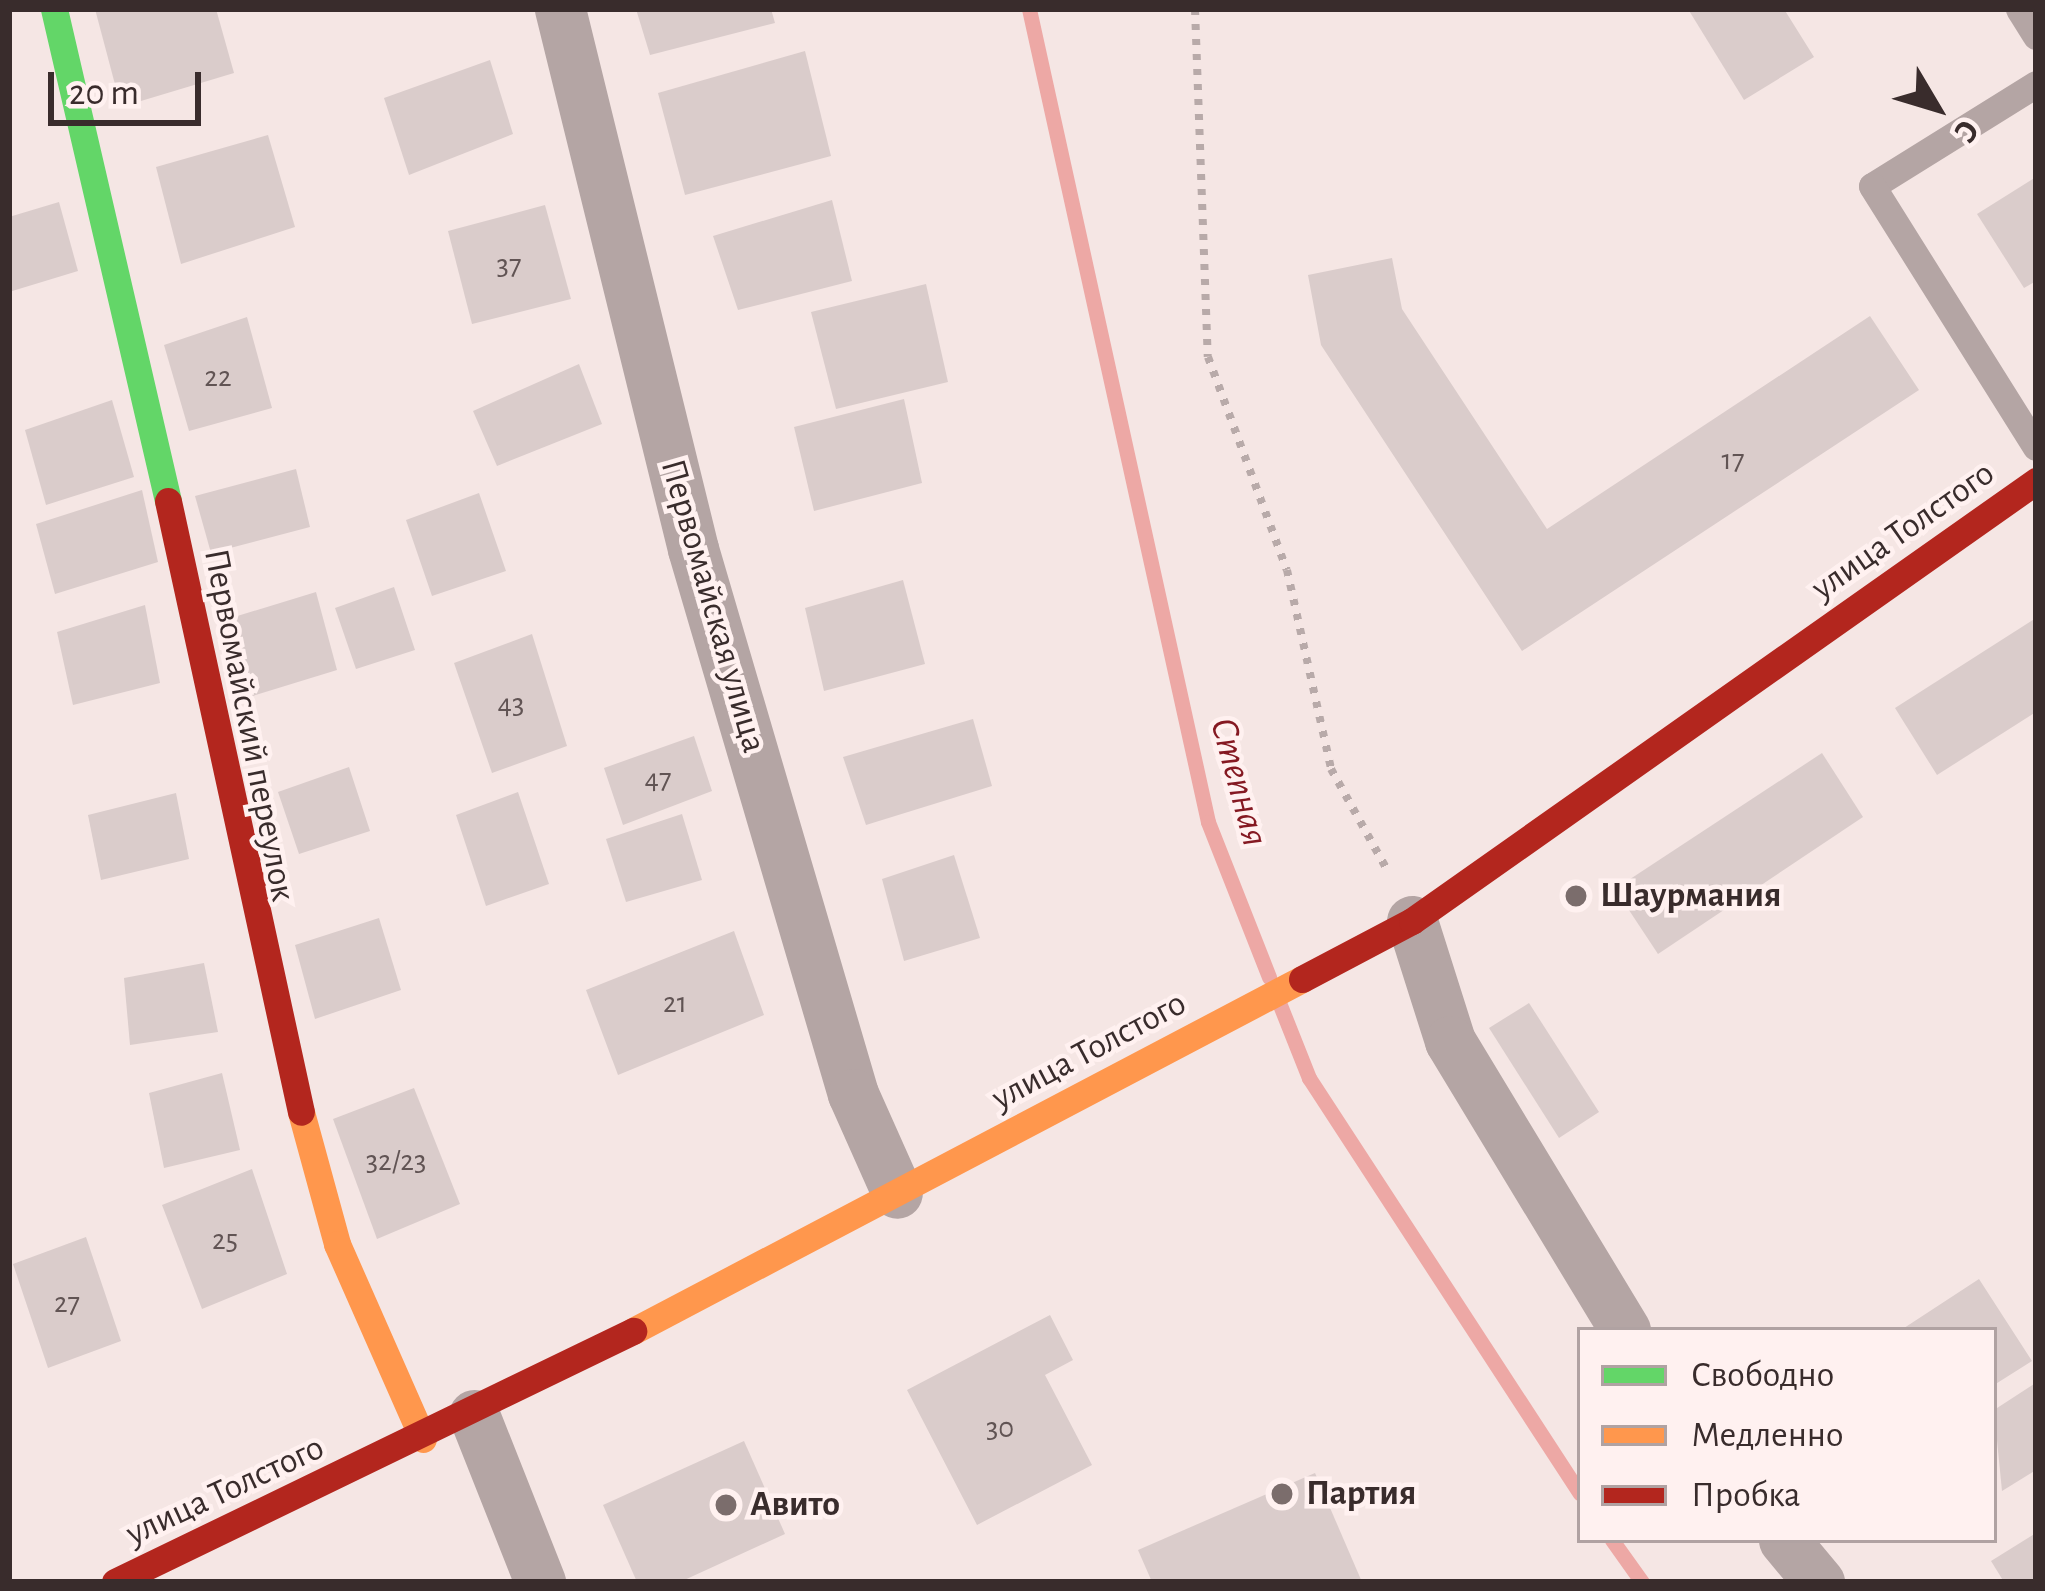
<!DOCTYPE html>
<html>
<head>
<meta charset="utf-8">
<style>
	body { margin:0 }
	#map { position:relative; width:2045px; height:1591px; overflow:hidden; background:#f5e6e4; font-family:"Alegreya Sans",sans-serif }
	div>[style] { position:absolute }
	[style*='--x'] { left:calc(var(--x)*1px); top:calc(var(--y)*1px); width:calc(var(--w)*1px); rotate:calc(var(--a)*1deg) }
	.stream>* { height:15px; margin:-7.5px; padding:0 7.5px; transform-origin:7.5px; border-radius:7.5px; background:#eda8a5 }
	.building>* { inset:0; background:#dacccb }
	.path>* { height:8px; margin-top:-4px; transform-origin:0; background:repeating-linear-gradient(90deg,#b8aaa9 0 6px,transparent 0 15px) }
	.lane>* { height:27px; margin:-13.5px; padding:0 13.5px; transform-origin:13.5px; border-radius:13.5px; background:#b4a5a4 }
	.street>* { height:51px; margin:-25.5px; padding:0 25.5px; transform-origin:25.5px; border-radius:25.5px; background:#b4a5a4 }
	.fast>* { height:27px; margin:-13.5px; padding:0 13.5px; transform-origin:13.5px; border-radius:13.5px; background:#63d668 }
	.slow>* { height:27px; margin:-13.5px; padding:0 13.5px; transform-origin:13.5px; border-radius:13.5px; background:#ff974d }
	.jam>* { height:27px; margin:-13.5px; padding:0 13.5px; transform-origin:13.5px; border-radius:13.5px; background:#b3261e }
	.dots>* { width:33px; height:33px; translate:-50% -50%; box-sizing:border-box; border:6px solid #fff1f0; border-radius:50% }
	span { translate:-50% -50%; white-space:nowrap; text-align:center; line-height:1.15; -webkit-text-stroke:9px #fff1f0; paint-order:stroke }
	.number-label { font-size:30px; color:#615454 }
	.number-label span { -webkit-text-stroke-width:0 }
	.street-label { font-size:36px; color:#392c2c }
	.poi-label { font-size:36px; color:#392c2c; font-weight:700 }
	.left { translate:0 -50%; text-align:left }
	.water-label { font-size:39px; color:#851922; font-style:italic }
	.frame { position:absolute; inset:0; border:12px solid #392c2c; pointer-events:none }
	.legend { position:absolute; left:1577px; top:1327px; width:420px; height:216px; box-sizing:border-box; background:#fff1f0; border:3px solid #b0a2a2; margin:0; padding:15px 21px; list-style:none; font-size:36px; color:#392c2c }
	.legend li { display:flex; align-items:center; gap:24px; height:60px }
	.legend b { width:60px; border:3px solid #b0a2a2 }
	.north { position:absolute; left:1877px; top:48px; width:120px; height:120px; -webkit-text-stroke:9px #fff1f0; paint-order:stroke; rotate:128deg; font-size:33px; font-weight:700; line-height:48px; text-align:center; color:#392c2c }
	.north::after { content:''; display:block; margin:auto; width:42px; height:54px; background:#392c2c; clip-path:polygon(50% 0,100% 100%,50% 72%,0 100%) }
	.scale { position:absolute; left:48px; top:72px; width:153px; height:54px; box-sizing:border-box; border:6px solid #392c2c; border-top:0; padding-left:15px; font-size:36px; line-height:42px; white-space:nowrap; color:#392c2c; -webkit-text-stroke:9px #fff1f0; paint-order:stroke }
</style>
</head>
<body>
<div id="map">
	<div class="stream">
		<div style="--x:1029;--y:9;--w:832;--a:77.58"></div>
		<div style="--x:1208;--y:822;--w:167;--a:68.5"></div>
		<div style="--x:1280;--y:1005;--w:79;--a:68.3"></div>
		<div style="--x:1309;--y:1078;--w:496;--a:56.9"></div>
		<div style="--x:1612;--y:1540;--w:52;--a:54.5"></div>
	</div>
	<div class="building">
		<div style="clip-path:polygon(95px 9px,216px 9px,234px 73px,121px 107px)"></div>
		<div style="clip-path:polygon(636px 9px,771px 9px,775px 23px,650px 55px)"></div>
		<div style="clip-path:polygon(1688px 9px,1784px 9px,1814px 57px,1744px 100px)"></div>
		<div style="clip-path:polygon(805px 51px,831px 156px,685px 195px,658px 93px)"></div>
		<div style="clip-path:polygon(490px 60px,513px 134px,409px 175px,384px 98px)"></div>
		<div style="clip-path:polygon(268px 135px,295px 227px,181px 264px,156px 167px)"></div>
		<div style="clip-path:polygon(2036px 177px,2036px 281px,2024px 288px,1977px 214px)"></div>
		<div style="clip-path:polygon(832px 200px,852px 281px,738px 310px,713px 236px)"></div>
		<div style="clip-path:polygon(59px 202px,78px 271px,9px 292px,9px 217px)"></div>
		<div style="clip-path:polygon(545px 205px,571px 299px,472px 324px,448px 231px)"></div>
		<div style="clip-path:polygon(1392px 258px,1402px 309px,1547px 529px,1870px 316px,1919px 390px,1522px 651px,1321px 345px,1308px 275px)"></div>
		<div style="clip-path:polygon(926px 284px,948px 382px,836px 409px,811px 312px)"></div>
		<div style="clip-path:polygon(247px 317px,272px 408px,189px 431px,164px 345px)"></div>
		<div style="clip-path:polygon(579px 364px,602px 424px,497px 466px,473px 411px)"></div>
		<div style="clip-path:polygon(904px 399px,922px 483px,814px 511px,794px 427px)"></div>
		<div style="clip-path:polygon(112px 400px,134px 477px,46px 505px,25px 430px)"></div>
		<div style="clip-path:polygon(296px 469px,310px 527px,211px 553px,195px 496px)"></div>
		<div style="clip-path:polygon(142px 490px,158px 562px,55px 594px,36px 524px)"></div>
		<div style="clip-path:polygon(479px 493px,506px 571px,432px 596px,406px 520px)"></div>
		<div style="clip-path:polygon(903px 580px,925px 664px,824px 691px,805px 608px)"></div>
		<div style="clip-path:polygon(394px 587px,415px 650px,356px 669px,335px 608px)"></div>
		<div style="clip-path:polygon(316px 592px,337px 670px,243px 699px,221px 621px)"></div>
		<div style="clip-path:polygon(145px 605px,160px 683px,73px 705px,57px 632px)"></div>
		<div style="clip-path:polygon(2036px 618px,2036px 712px,1937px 775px,1895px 708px)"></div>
		<div style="clip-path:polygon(532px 634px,567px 746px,492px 773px,454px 663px)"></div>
		<div style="clip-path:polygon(973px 719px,992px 786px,866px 825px,843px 757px)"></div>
		<div style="clip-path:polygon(694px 736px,712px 791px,623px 825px,604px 768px)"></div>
		<div style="clip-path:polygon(1822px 753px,1863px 817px,1658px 954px,1615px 889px)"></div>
		<div style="clip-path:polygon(349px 767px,370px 831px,299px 854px,278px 792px)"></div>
		<div style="clip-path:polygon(518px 792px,549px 884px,486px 906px,456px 815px)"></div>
		<div style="clip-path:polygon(176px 793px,189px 859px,101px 880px,88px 815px)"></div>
		<div style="clip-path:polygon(682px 814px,702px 880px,626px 902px,606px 839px)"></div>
		<div style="clip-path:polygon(954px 855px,980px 938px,904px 961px,882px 879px)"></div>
		<div style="clip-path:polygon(379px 918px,401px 990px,315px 1019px,295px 945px)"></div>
		<div style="clip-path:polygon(734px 931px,764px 1015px,618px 1075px,586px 990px)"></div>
		<div style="clip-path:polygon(204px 963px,218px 1032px,130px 1045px,124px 978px)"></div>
		<div style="clip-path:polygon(1529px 1003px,1599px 1112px,1559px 1138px,1489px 1028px)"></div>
		<div style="clip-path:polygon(222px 1073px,240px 1150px,164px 1168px,149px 1093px)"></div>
		<div style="clip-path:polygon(414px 1088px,460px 1204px,377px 1239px,333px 1119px)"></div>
		<div style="clip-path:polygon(252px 1169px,287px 1274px,202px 1309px,162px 1205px)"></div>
		<div style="clip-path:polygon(86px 1237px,121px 1341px,48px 1368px,13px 1264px)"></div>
		<div style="clip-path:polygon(1979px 1279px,2032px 1361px,1994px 1385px,1994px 1330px,1901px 1330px)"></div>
		<div style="clip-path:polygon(1050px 1315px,1073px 1360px,1045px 1375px,1092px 1465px,977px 1525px,907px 1390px)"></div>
		<div style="clip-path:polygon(2034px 1384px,2036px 1470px,2002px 1491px,1994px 1410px)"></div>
		<div style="clip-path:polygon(744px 1441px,785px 1534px,680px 1582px,637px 1582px,603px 1505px)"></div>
		<div style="clip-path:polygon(1315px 1473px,1362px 1582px,1152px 1582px,1138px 1550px)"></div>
		<div style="clip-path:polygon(2036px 1533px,2036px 1582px,2004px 1582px,1991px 1561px)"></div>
	</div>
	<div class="path">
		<div style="--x:1195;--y:9;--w:348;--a:87.9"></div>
		<div style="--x:1208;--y:357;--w:227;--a:69.7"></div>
		<div style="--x:1287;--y:570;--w:204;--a:77.5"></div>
		<div style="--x:1331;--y:769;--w:113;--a:60.9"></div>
	</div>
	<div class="lane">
		<div style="--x:2019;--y:9;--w:32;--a:58"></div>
		<div style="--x:2036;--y:84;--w:193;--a:148.1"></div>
		<div style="--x:1872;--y:186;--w:308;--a:57.9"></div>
	</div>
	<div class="street">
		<div style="--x:560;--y:9;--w:556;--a:76.16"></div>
		<div style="--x:693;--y:549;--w:568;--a:73.64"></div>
		<div style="--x:853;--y:1094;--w:108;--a:66"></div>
		<div style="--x:1412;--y:921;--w:126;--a:72.4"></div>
		<div style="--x:1450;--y:1041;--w:338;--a:58.8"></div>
		<div style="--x:474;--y:1415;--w:180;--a:68.4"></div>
		<div style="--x:1784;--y:1540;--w:55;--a:50.2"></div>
	</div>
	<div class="fast">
		<div style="--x:54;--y:9;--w:505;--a:76.95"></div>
	</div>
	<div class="slow">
		<div style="--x:301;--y:1112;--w:137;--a:74.7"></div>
		<div style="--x:337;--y:1244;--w:213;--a:66.2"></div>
		<div style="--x:633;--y:1331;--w:756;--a:-27.75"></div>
	</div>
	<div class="jam">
		<div style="--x:168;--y:501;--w:625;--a:77.72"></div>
		<div style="--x:1302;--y:979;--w:124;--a:-27.8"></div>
		<div style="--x:1412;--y:921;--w:764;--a:-35.19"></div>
		<div style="--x:115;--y:1582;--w:576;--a:-25.85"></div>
	</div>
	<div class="dots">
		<div style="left:1576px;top:896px;background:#7b6d6c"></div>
		<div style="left:1282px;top:1494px;background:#7b6d6c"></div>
		<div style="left:726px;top:1505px;background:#7b6d6c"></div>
	</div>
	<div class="number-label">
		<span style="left:509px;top:265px">37</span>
		<span style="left:218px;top:377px">22</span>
		<span style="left:1733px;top:460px">17</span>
		<span style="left:511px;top:704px">43</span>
		<span style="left:658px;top:779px">47</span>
		<span style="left:675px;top:1003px">21</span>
		<span style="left:396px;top:1161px">32/23</span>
		<span style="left:225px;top:1240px">25</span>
		<span style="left:67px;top:1303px">27</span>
		<span style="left:1000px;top:1428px">30</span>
	</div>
	<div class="street-label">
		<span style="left:1903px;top:531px;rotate:-35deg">улица Толстого</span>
		<span style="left:713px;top:606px;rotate:74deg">Первомайская улица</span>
		<span style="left:249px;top:725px;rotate:79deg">Первомайский переулок</span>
		<span style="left:1089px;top:1051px;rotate:-28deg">улица Толстого</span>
		<span style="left:225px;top:1491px;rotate:-25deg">улица Толстого</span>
	</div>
	<div class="poi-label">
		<span class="left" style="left:1600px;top:896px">Шаурмания</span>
		<span class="left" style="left:1306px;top:1494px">Партия</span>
		<span class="left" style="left:750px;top:1505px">Авито</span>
	</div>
	<div class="water-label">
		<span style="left:1238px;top:782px;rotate:75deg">Степная</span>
	</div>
	<div class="frame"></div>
	<ul class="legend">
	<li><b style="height:15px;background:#63d668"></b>Свободно</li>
	<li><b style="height:15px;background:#ff974d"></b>Медленно</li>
	<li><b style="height:15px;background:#b3261e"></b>Пробка</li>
	</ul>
	<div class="north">С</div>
	<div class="scale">20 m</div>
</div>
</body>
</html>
